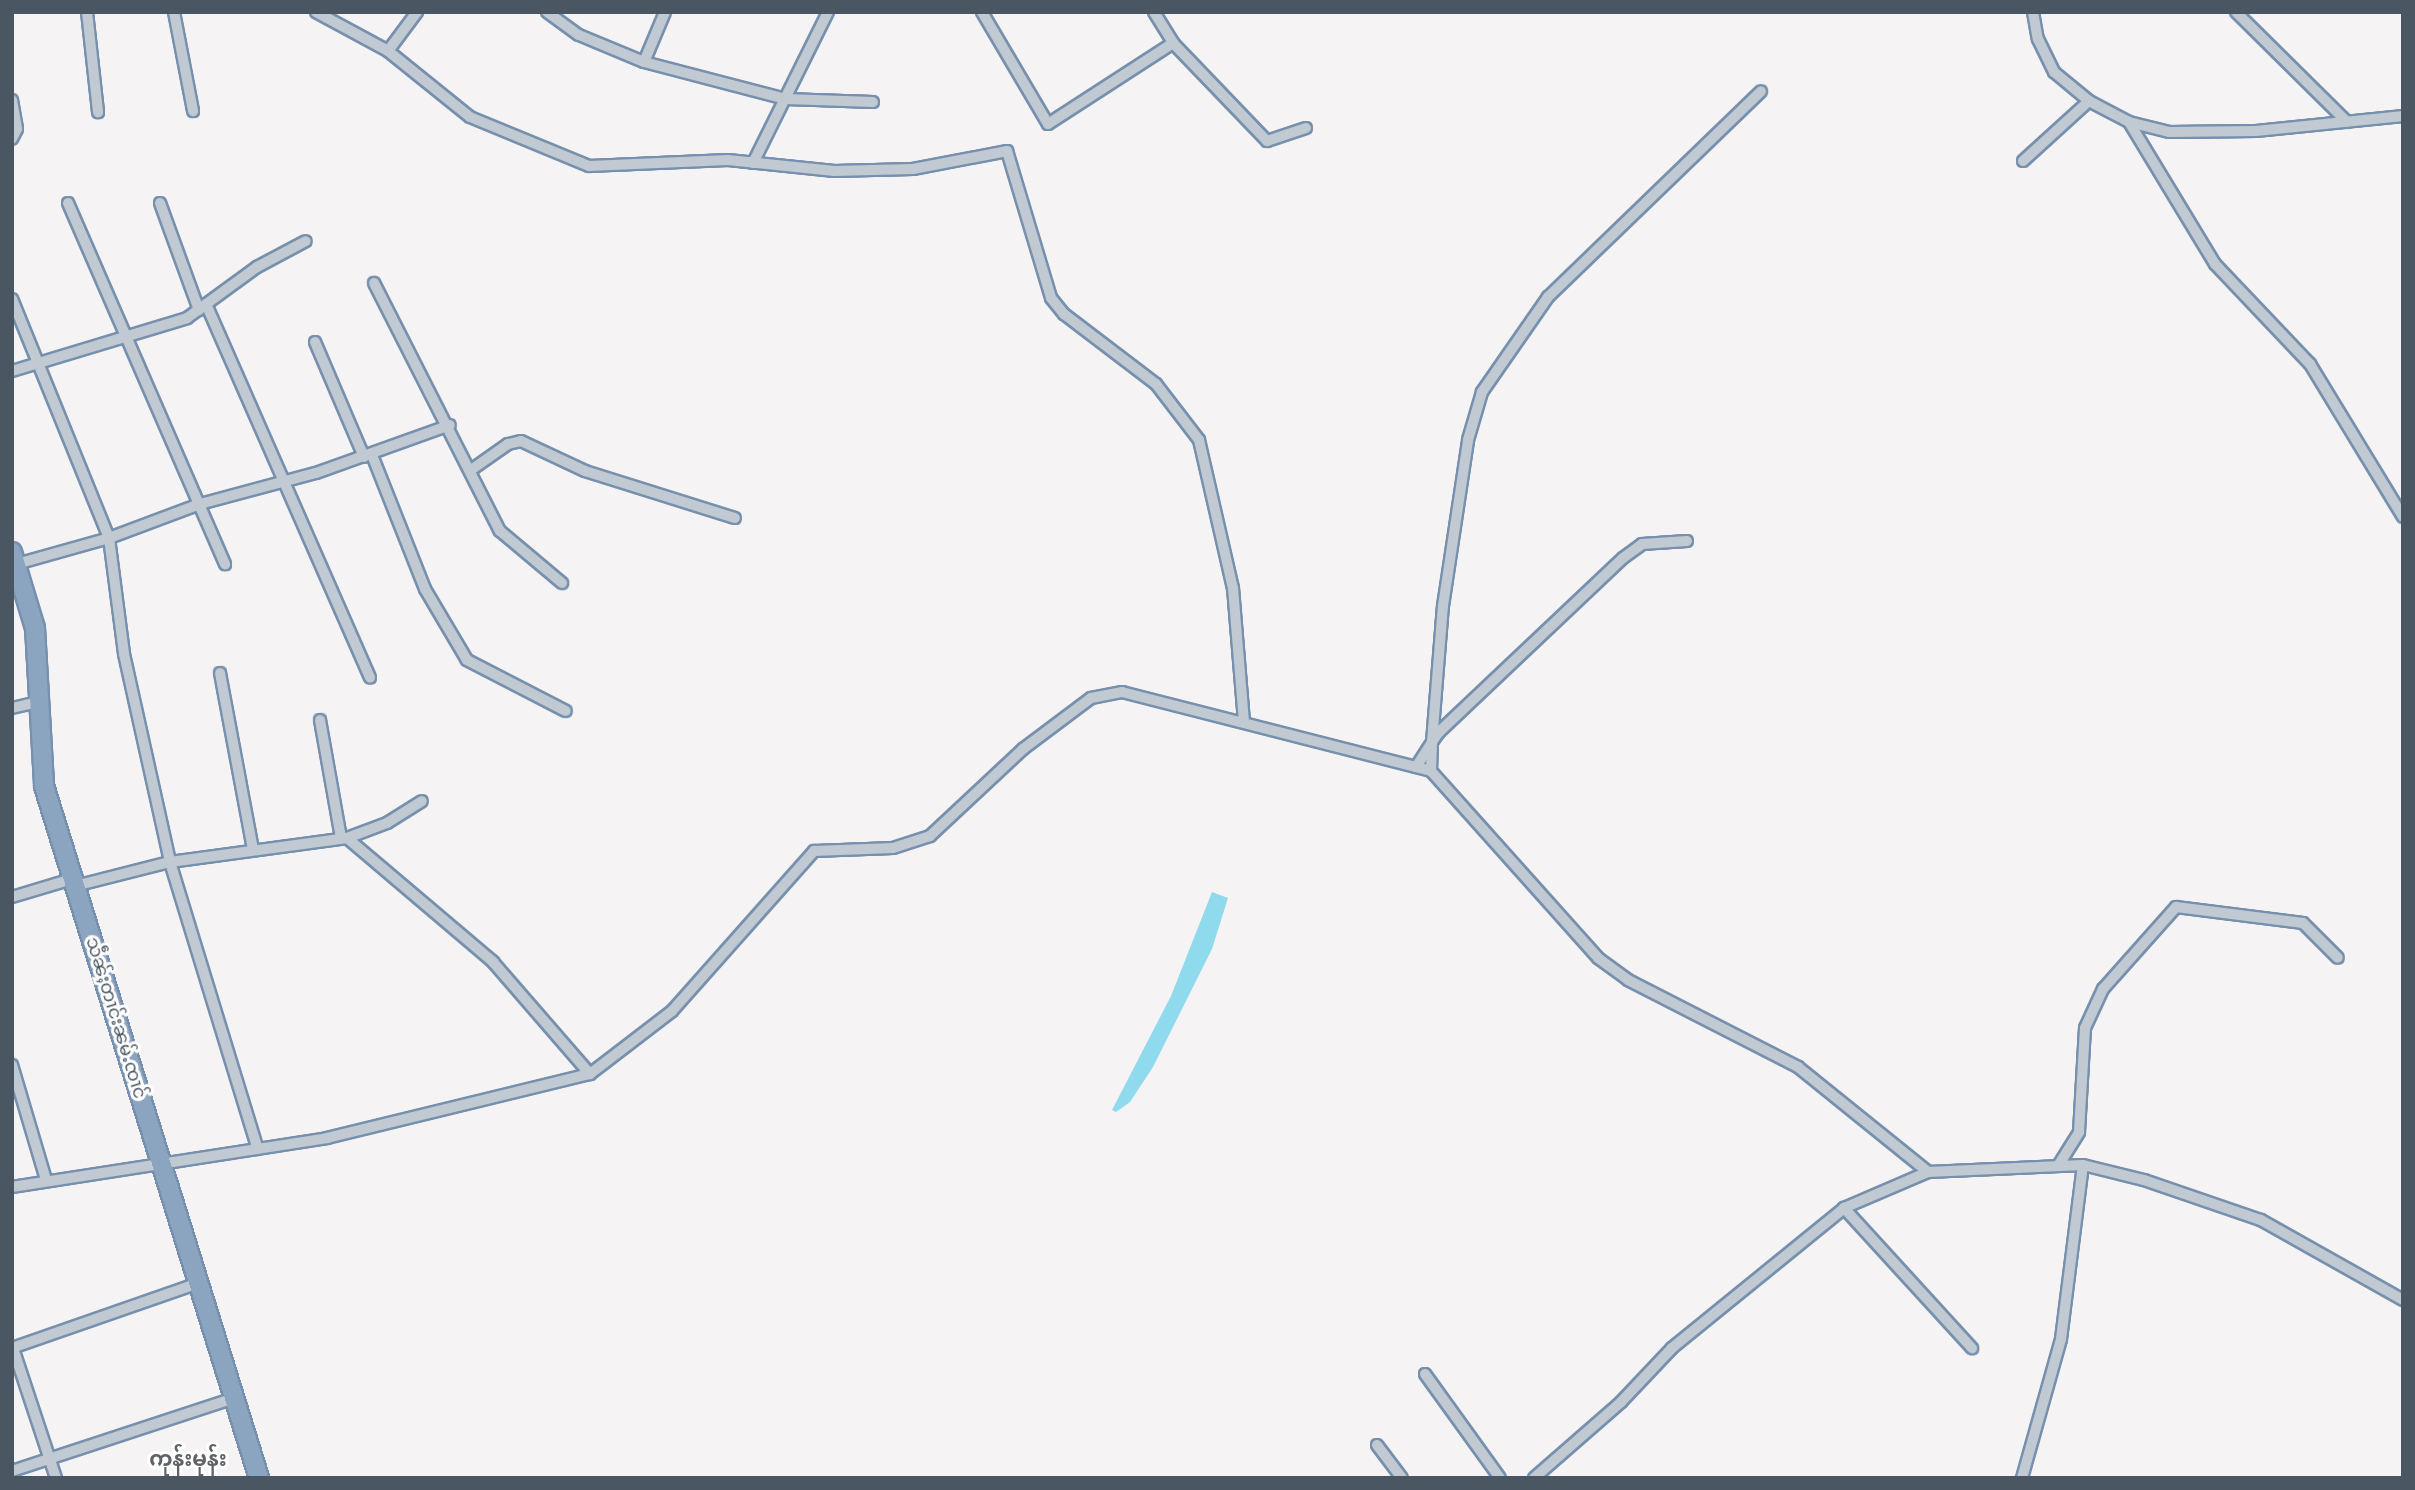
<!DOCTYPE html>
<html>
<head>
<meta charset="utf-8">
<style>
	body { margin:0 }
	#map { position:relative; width:2415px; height:1490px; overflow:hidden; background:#f5f3f3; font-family:Poppins,"Noto Sans Myanmar",sans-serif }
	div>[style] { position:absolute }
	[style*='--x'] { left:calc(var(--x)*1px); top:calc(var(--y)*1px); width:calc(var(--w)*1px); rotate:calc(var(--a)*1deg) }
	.water>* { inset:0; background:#90daee }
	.roads { filter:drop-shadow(2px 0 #7690ad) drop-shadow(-2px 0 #7690ad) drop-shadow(0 2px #7690ad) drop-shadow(0 -2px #7690ad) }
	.street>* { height:10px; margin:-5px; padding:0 5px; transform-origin:5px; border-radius:5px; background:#c1cad2 }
	.highway>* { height:18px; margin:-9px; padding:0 9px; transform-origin:9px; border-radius:9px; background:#8ba5c1 }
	span { translate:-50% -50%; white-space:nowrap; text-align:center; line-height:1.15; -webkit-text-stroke:6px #fff; paint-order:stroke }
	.street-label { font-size:18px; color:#4a5661 }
	.quarter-label { font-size:21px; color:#5f6368; font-weight:700 }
	.frame { position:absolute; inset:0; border:14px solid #4a5661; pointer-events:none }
</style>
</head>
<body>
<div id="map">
	<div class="water">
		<div style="clip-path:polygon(1212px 892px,1228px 898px,1212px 949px,1153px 1067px,1130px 1102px,1116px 1112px,1112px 1110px,1171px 996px)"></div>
	</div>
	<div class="roads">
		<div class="street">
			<div style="--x:87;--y:12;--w:101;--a:83.7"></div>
			<div style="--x:174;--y:12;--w:101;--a:79.1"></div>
			<div style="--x:316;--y:12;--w:82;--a:28.4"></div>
			<div style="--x:388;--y:51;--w:105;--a:38.8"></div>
			<div style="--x:470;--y:117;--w:129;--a:22.4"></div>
			<div style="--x:589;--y:166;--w:139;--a:-2.5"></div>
			<div style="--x:728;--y:160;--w:107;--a:5.9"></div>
			<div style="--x:834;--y:171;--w:79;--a:-1.5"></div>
			<div style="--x:913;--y:169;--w:96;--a:-10.8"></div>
			<div style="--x:1007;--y:151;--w:153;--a:73.3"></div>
			<div style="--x:1051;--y:298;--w:21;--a:51"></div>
			<div style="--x:1064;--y:314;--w:116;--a:37.3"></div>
			<div style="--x:1156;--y:384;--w:71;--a:52.5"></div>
			<div style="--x:1199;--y:440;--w:152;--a:77.1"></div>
			<div style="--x:1233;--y:588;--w:133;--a:85.3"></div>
			<div style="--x:547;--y:12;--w:39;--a:36"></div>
			<div style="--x:579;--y:35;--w:70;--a:22.6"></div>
			<div style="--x:644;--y:62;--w:147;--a:14.6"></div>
			<div style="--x:786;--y:99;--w:87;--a:2"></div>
			<div style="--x:982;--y:12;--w:130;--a:59.5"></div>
			<div style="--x:1048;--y:124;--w:149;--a:-32.9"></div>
			<div style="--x:1154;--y:12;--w:36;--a:58"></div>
			<div style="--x:1173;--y:43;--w:136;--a:46.2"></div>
			<div style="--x:1267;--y:141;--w:41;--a:-18.4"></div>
			<div style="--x:2033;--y:12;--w:27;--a:80"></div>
			<div style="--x:2038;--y:39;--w:37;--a:64"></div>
			<div style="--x:2054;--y:72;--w:45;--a:39.6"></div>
			<div style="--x:2089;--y:101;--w:45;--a:27.7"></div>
			<div style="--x:2129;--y:122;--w:41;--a:14"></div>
			<div style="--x:2169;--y:132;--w:87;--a:-0.7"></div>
			<div style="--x:2256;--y:131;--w:148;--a:-5.8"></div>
			<div style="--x:2236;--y:12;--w:156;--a:44.7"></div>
			<div style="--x:388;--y:51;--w:49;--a:-53.4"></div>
			<div style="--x:644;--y:62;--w:54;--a:-67.2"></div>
			<div style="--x:12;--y:100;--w:29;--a:80"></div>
			<div style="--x:17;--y:129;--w:11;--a:117"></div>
			<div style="--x:2129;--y:122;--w:166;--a:58.8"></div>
			<div style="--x:2215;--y:264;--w:138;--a:46.5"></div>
			<div style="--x:2310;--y:364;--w:179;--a:58.7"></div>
			<div style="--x:2023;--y:161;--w:89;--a:-42.3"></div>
			<div style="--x:753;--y:163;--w:169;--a:-63.6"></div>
			<div style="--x:68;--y:203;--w:394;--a:66.5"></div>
			<div style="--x:160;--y:203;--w:114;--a:70"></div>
			<div style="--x:374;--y:283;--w:278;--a:63.1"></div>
			<div style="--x:500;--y:531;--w:81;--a:40"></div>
			<div style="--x:12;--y:299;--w:258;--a:67.9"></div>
			<div style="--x:109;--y:538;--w:117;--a:82.6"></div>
			<div style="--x:124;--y:654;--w:213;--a:77.5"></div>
			<div style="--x:170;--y:862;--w:300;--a:73"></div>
			<div style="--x:206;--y:304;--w:408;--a:66.3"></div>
			<div style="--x:315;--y:342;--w:125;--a:66.9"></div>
			<div style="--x:12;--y:371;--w:183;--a:-16.8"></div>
			<div style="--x:187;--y:318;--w:87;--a:-36.1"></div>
			<div style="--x:257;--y:267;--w:55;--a:-28"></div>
			<div style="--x:372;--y:455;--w:144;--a:68.4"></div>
			<div style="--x:425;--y:589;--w:82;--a:59.4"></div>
			<div style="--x:467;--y:660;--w:111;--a:27.3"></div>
			<div style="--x:471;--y:470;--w:45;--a:-35.1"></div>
			<div style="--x:508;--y:444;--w:13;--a:-13"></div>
			<div style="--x:521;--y:441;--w:71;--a:25.1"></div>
			<div style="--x:585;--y:471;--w:157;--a:17.4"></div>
			<div style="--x:13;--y:565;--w:100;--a:-15.7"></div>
			<div style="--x:109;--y:538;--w:97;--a:-20.5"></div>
			<div style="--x:200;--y:504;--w:120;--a:-15"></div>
			<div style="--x:316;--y:473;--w:142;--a:-19.7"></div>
			<div style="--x:220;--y:673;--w:180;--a:79.4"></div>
			<div style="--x:12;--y:708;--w:26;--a:-13"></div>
			<div style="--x:320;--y:720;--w:120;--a:79.9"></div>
			<div style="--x:1416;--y:767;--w:30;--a:-57"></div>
			<div style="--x:1432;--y:742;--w:136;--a:-85.4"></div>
			<div style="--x:1443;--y:606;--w:168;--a:-81.4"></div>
			<div style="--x:1468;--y:440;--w:50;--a:-73.7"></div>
			<div style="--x:1482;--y:392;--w:116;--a:-55.2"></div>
			<div style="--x:1548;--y:297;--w:296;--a:-44"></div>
			<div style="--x:1431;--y:771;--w:29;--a:-88"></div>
			<div style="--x:1432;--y:742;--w:12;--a:-55"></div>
			<div style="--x:1439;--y:732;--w:253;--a:-43.4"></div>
			<div style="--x:1623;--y:558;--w:24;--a:-36"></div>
			<div style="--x:1642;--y:544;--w:45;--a:-3.8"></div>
			<div style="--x:347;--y:838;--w:192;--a:40.3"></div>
			<div style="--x:493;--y:962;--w:148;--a:49.1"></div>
			<div style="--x:75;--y:886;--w:98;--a:-14.2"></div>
			<div style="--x:170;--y:862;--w:179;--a:-7.7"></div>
			<div style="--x:347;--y:838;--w:43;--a:-20.6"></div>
			<div style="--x:387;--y:823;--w:41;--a:-32.2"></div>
			<div style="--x:12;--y:897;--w:63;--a:-16.7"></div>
			<div style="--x:12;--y:1065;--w:120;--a:73.5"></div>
			<div style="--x:2058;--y:1166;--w:40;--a:-58"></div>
			<div style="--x:2079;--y:1132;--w:104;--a:-86.7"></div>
			<div style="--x:2085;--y:1028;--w:43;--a:-65.2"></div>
			<div style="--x:2103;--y:989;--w:110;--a:-48.3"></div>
			<div style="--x:2176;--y:907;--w:128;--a:7.2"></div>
			<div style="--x:2303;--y:923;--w:49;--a:45"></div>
			<div style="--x:12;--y:1187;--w:319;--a:-8.8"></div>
			<div style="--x:327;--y:1138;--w:271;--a:-13.7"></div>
			<div style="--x:590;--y:1074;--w:103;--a:-37.5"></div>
			<div style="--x:672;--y:1011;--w:214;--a:-48.4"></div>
			<div style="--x:814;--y:851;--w:79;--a:-2.2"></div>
			<div style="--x:893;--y:848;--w:39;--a:-18"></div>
			<div style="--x:930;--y:836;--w:127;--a:-43.1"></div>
			<div style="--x:1023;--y:749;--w:85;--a:-36.9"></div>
			<div style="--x:1091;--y:698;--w:32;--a:-11"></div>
			<div style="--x:1122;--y:692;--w:319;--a:14.3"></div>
			<div style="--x:1431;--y:771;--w:251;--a:48.2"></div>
			<div style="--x:1598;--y:958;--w:37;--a:36"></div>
			<div style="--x:1628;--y:980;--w:191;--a:27.1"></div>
			<div style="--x:1798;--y:1067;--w:167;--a:38.9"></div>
			<div style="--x:1844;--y:1208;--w:190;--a:47.6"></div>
			<div style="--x:12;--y:1348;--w:198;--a:-19.2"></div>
			<div style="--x:13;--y:1348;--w:137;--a:71.7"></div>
			<div style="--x:1425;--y:1374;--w:128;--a:54.2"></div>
			<div style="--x:1377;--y:1445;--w:41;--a:52.9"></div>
			<div style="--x:12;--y:1471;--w:234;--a:-18.2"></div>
			<div style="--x:1534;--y:1478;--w:116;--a:-41.1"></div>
			<div style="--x:1621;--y:1402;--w:74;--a:-46.6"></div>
			<div style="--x:1672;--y:1348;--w:222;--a:-39.1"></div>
			<div style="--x:1844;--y:1208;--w:91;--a:-23.2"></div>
			<div style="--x:1928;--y:1172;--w:155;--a:-2.6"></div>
			<div style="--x:2083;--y:1165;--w:63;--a:13.8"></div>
			<div style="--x:2144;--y:1180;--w:124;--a:18.9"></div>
			<div style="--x:2261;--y:1220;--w:163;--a:29.4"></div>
			<div style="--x:2022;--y:1478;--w:144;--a:-74.3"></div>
			<div style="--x:2061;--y:1339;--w:175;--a:-82.8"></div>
		</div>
		<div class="highway">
			<div style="--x:12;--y:552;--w:79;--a:73.2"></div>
			<div style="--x:35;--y:628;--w:158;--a:86.7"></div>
			<div style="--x:44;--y:786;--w:725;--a:72.74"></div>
		</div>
	</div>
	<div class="street-label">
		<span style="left:116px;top:1018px;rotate:73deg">သဵၼ်ႈတၢင်းၼမ်ႉၸၢင်</span>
	</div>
	<div class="quarter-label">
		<span style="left:188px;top:1459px">ကုန်းမုန်း</span>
	</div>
	<div class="frame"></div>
</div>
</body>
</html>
